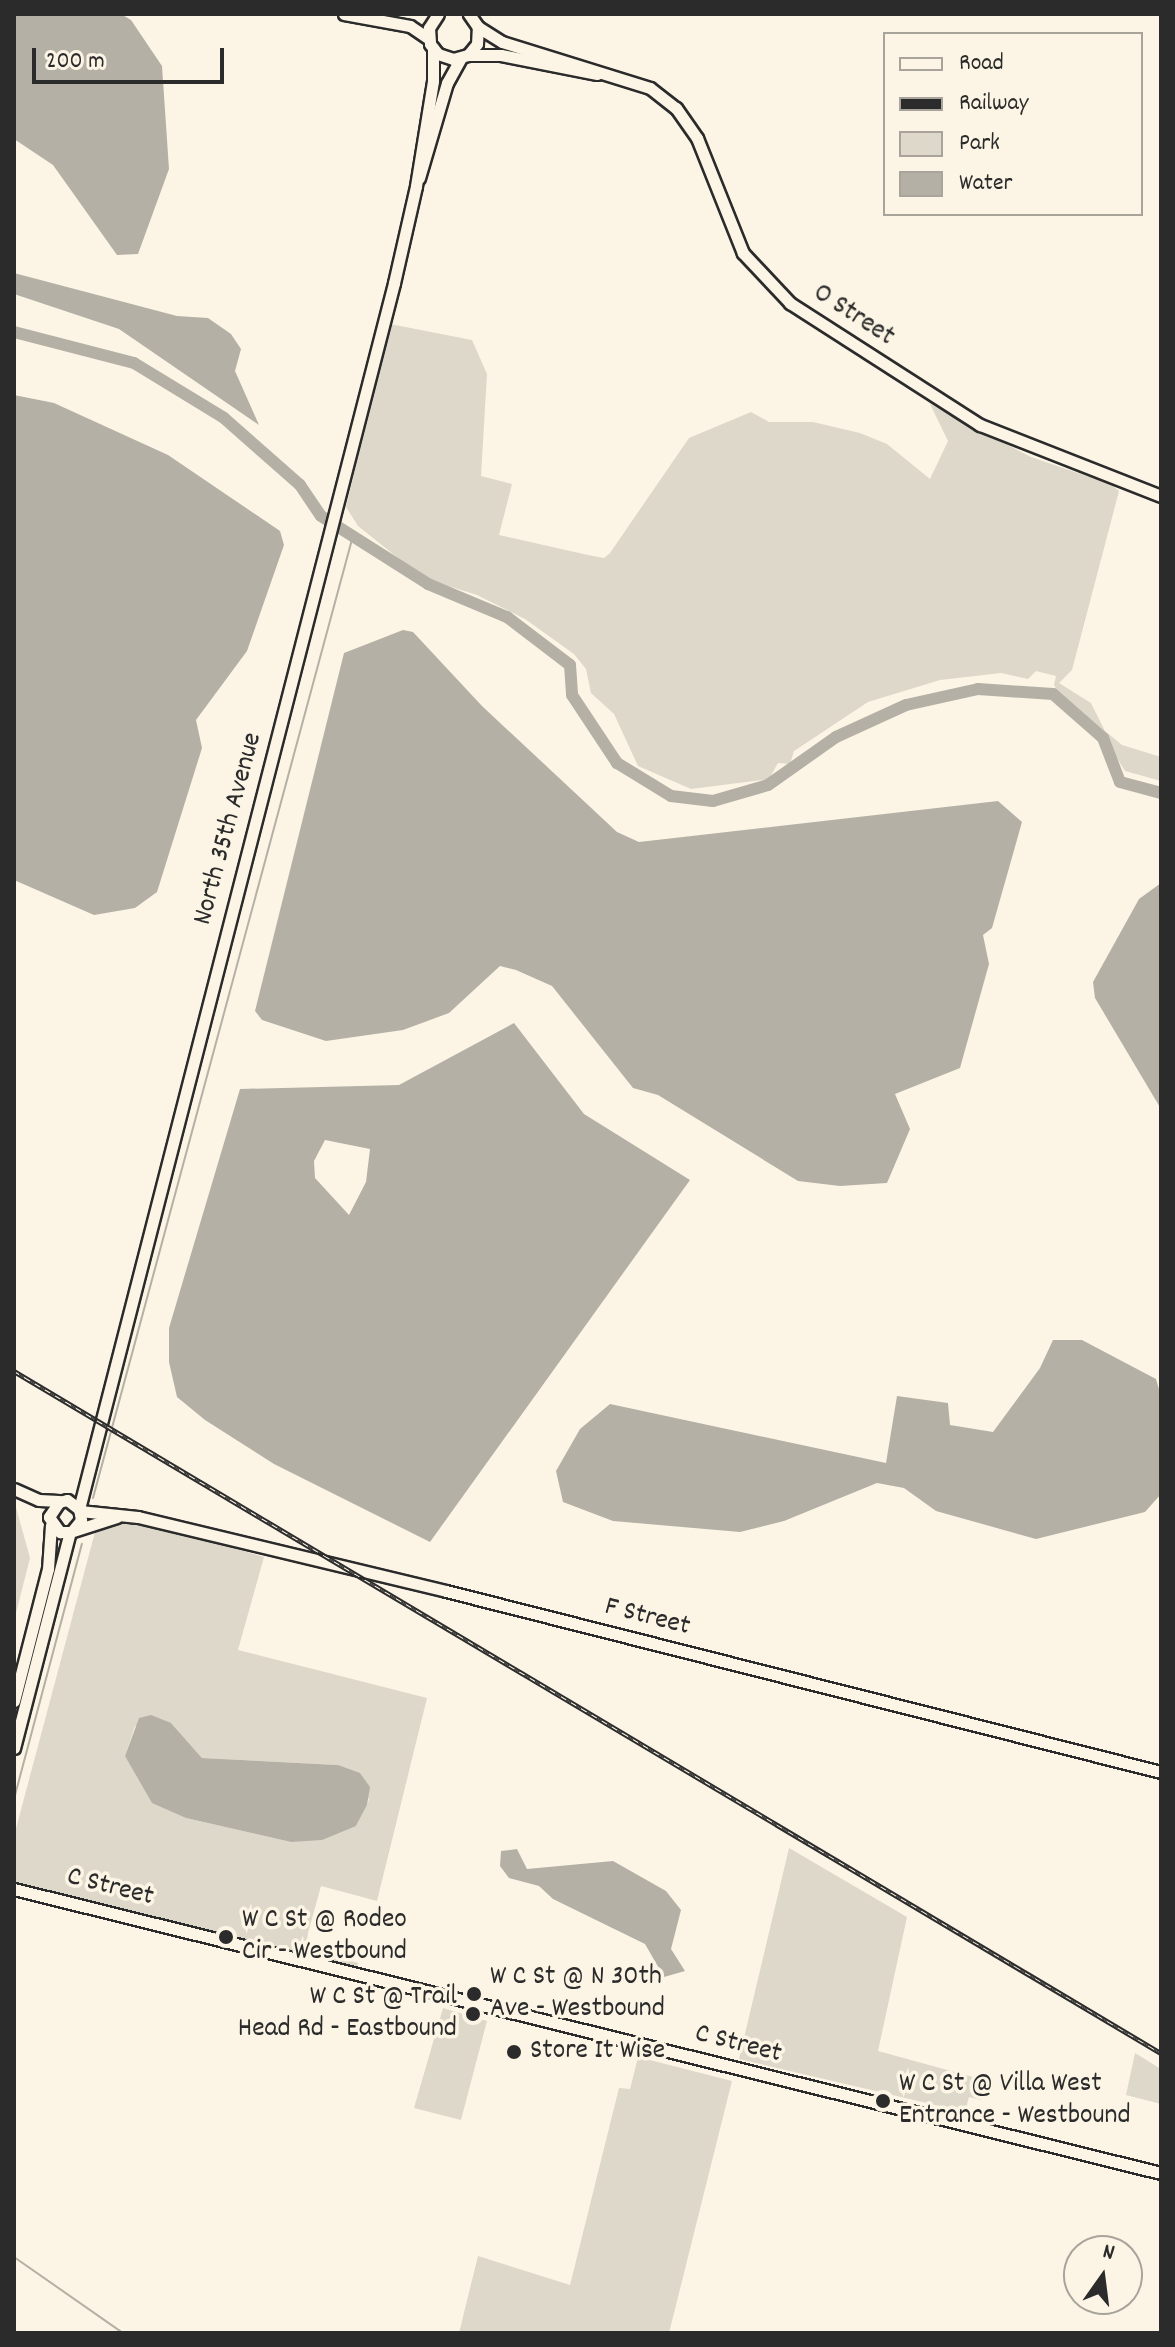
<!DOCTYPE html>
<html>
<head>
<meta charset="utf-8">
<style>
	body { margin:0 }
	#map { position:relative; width:1175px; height:2347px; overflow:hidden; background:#fcf5e5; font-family:Dekko,sans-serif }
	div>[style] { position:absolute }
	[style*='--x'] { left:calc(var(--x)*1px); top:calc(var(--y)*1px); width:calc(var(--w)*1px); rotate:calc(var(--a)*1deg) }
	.green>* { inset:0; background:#ded8ca }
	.water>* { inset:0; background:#b4b0a5 }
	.stream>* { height:2px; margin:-1px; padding:0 1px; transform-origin:1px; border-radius:1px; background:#b4b0a5 }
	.river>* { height:12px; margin:-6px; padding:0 6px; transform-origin:6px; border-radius:6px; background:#b4b0a5 }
	.roads { filter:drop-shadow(2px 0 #2b2b2b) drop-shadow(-2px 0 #2b2b2b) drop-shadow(0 2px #2b2b2b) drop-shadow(0 -2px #2b2b2b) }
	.secondary>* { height:11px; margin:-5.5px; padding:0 5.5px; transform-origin:5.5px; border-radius:5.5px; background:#fcf5e5 }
	.rail>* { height:5px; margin-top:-2.5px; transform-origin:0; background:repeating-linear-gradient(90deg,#fcf5e5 0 6px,#2b2b2b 0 12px); box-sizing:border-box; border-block:2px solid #2b2b2b }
	.dots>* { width:22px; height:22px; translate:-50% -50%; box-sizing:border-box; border:4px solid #fcf5e5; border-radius:50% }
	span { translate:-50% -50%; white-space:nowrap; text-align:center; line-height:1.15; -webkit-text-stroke:7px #fcf5e5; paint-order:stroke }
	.street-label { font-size:28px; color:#2b2b2b }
	.poi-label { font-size:28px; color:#2b2b2b }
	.left { translate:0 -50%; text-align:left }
	.right { translate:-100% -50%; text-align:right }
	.frame { position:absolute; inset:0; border:16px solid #2b2b2b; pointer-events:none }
	.legend { position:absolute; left:883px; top:32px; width:260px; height:184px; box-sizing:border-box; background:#fcf5e5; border:2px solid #a8a49b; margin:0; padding:10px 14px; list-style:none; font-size:24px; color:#2b2b2b }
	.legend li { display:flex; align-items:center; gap:16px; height:40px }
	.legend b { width:40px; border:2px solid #a8a49b }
	.north { position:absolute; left:1063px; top:2235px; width:80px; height:80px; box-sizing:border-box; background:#fcf5e5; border:2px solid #a8a49b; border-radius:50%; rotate:14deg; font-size:22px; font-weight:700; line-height:32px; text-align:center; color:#2b2b2b }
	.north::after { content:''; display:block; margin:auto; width:28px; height:36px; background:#2b2b2b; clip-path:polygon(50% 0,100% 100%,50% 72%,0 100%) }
	.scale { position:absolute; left:32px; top:48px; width:192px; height:36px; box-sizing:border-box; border:4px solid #2b2b2b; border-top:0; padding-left:10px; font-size:24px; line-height:28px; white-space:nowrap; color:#2b2b2b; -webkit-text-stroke:6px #fcf5e5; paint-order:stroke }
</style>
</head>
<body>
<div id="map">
	<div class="green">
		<div style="clip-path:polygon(390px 324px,472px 340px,487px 374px,481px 476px,512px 484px,499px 535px,588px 555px,604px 558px,610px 553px,689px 438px,751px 412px,769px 422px,813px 422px,860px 433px,887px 444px,930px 479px,948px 441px,930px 404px,1031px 457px,1110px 484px,1119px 491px,1072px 670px,1059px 683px,1091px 703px,1105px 731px,1122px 745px,1161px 757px,1161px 781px,1125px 771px,1098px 728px,1063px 700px,1054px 685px,1056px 676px,1036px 671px,1028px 679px,1001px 673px,940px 680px,868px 702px,794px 751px,790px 764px,778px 763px,769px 779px,691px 789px,638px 766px,614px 714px,591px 693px,586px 669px,574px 654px,525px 619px,477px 595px,423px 578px,358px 526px,346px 507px)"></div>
		<div style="clip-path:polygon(14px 1500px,30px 1558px,14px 1621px)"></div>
		<div style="clip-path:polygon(evenodd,121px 1522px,154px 1525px,264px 1557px,238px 1650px,427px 1698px,377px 1901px,321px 1886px,308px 1933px,306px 1948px,358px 1963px,356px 1970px,14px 1883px,14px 1836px,95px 1532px,121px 1522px,171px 1723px,202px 1758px,338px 1765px,369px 1799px,367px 1805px,356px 1826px,291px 1842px,186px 1818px,125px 1756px,135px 1726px,171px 1723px)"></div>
		<div style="clip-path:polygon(789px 1848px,907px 1917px,878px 2051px,984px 2080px,981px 2100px,969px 2097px,965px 2112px,739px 2059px)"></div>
		<div style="clip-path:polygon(443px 2008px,487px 2021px,461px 2120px,414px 2108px)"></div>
		<div style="clip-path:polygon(1135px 2053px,1161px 2069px,1161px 2104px,1126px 2095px)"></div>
		<div style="clip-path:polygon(638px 2057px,732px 2081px,669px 2333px,459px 2333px,478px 2256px,570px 2285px,619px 2088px,630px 2089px)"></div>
	</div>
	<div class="water">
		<div style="clip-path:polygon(14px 14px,121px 14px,131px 20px,162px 66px,169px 169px,138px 254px,117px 255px,53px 165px,14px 139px)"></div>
		<div style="clip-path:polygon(14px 273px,177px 316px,208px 318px,231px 334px,241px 349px,235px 371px,259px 425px,119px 329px,14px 294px)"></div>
		<div style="clip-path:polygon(14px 395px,54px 403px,168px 455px,280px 531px,284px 545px,247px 651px,196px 720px,202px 748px,157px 892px,135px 908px,94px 915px,14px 880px)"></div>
		<div style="clip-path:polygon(403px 630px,413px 632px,482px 706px,617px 832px,639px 842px,998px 801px,1022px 822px,992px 928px,983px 935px,989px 964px,960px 1068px,895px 1094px,910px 1129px,887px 1183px,840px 1186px,798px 1181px,658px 1095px,633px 1088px,552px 986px,516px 970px,500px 966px,449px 1013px,403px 1030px,326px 1041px,262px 1020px,255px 1011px,344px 653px)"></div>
		<div style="clip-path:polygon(1161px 883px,1161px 1109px,1095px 998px,1093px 982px,1139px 899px)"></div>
		<div style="clip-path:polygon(evenodd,514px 1023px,584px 1114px,690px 1180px,430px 1542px,274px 1464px,205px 1420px,177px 1397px,169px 1362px,169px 1328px,240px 1089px,399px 1085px,514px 1023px,325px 1140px,370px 1149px,366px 1182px,349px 1215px,315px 1178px,314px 1161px,325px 1140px)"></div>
		<div style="clip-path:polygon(1053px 1340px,1082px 1340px,1156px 1379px,1161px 1396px,1161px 1494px,1145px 1512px,1036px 1539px,936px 1511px,904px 1488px,877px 1483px,784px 1521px,740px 1532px,613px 1521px,563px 1502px,556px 1471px,580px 1429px,610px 1404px,886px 1463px,897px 1396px,948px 1403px,950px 1425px,993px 1432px,1040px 1368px)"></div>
		<div style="clip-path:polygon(151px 1715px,171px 1723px,202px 1758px,338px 1765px,360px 1773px,370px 1787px,367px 1805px,356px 1826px,322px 1840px,291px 1842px,186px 1818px,152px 1803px,125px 1756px,139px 1718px)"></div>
		<div style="clip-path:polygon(517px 1849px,527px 1869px,613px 1861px,666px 1891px,681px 1910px,671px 1949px,685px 1971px,664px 1977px,645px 1944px,553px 1899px,539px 1886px,509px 1878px,500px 1866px,501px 1851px)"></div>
	</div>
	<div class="stream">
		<div style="--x:93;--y:1498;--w:997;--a:-74.88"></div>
		<div style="--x:14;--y:1799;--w:264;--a:-75.1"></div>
		<div style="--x:14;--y:2257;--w:133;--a:34.9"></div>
	</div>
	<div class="river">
		<div style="--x:14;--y:332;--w:124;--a:14.5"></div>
		<div style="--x:134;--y:363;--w:105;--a:31.4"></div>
		<div style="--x:224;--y:418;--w:101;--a:41.4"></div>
		<div style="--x:300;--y:485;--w:37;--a:56"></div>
		<div style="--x:321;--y:516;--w:127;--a:32.4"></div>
		<div style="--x:428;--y:584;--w:86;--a:22.7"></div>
		<div style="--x:507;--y:617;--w:79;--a:37.3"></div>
		<div style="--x:570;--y:665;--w:30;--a:86"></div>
		<div style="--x:572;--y:695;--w:82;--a:56.5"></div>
		<div style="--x:617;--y:763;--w:63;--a:31.4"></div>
		<div style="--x:671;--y:796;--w:42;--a:6.8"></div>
		<div style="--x:713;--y:801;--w:57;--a:-16.2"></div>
		<div style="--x:768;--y:785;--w:83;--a:-35.2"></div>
		<div style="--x:836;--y:737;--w:77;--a:-24.6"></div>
		<div style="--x:906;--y:705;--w:74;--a:-12.5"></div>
		<div style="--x:978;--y:689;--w:75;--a:3.8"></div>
		<div style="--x:1053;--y:694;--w:67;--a:41.3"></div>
		<div style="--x:1103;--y:738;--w:47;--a:68.9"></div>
		<div style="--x:1120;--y:782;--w:42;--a:15"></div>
	</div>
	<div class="roads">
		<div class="secondary">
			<div style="--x:344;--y:14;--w:67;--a:10.3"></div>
			<div style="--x:410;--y:26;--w:23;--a:34"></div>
			<div style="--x:438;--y:14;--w:17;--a:123"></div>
			<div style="--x:429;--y:28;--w:16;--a:86"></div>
			<div style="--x:430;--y:44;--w:13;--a:51"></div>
			<div style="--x:438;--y:54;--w:16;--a:18"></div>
			<div style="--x:453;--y:59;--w:16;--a:-15"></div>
			<div style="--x:468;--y:55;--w:14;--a:-51"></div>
			<div style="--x:477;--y:44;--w:17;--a:-87"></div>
			<div style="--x:478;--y:27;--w:16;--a:-125"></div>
			<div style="--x:478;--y:27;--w:28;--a:32"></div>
			<div style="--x:502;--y:42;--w:155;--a:17.3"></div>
			<div style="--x:650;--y:88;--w:33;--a:38"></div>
			<div style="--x:676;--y:108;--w:37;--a:55"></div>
			<div style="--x:697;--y:138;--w:124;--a:68.2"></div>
			<div style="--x:743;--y:253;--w:69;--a:46.8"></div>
			<div style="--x:790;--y:303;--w:226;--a:32.7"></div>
			<div style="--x:980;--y:425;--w:194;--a:21.4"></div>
			<div style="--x:468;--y:55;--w:33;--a:0"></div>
			<div style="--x:501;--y:55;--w:98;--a:11.2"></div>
			<div style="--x:419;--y:178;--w:99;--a:-73.6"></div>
			<div style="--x:447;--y:83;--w:29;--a:-61"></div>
			<div style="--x:14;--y:1489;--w:27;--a:24"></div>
			<div style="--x:39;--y:1500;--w:20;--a:3"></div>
			<div style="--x:79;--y:1509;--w:1266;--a:-75.59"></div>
			<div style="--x:394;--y:283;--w:99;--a:-77.2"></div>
			<div style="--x:416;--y:186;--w:106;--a:-80.8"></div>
			<div style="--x:433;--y:81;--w:33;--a:-90"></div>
			<div style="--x:80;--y:1511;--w:58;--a:5.9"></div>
			<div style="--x:138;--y:1517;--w:317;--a:13.5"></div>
			<div style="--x:446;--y:1591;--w:738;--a:14.21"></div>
			<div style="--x:73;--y:1530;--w:13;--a:-51"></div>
			<div style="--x:81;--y:1520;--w:11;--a:-100"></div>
			<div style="--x:79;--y:1509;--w:15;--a:-143"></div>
			<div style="--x:67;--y:1500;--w:8;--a:166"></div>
			<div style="--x:59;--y:1502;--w:18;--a:124"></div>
			<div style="--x:49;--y:1517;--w:19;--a:54"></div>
			<div style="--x:60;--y:1532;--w:10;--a:0"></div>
			<div style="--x:70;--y:1532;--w:49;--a:-17.7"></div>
			<div style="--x:14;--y:1701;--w:136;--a:-75.6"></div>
			<div style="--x:48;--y:1569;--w:44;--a:-86.1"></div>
			<div style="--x:14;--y:1748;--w:223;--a:-75.5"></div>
			<div style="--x:14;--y:1889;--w:1182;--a:13.91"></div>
		</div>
	</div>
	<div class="rail">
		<div style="--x:14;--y:1371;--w:1334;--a:30.74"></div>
	</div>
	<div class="dots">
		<div style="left:226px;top:1937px;background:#2b2b2b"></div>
		<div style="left:474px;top:1994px;background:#2b2b2b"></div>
		<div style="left:473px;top:2014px;background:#2b2b2b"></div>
		<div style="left:514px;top:2052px;background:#2b2b2b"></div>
		<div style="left:883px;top:2101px;background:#2b2b2b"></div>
	</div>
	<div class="street-label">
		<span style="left:853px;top:316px;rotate:33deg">O Street</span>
		<span style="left:229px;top:829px;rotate:-75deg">North 35th Avenue</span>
		<span style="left:647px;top:1618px;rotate:14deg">F Street</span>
		<span style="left:110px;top:1888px;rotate:14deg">C Street</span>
		<span style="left:738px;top:2045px;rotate:14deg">C Street</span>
	</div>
	<div class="poi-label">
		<span class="left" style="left:242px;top:1937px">W C St @ Rodeo<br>Cir - Westbound</span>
		<span class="left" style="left:490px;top:1994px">W C St @ N 30th<br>Ave - Westbound</span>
		<span class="right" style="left:457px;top:2014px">W C St @ Trail<br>Head Rd - Eastbound</span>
		<span class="left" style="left:530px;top:2052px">Store It Wise</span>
		<span class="left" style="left:899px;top:2101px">W C St @ Villa West<br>Entrance - Westbound</span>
	</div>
	<div class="frame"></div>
	<ul class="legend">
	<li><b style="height:10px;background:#fcf5e5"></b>Road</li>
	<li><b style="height:10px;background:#2b2b2b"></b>Railway</li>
	<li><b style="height:22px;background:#ded8ca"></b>Park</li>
	<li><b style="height:22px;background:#b4b0a5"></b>Water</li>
	</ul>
	<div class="north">N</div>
	<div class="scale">200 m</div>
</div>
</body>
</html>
